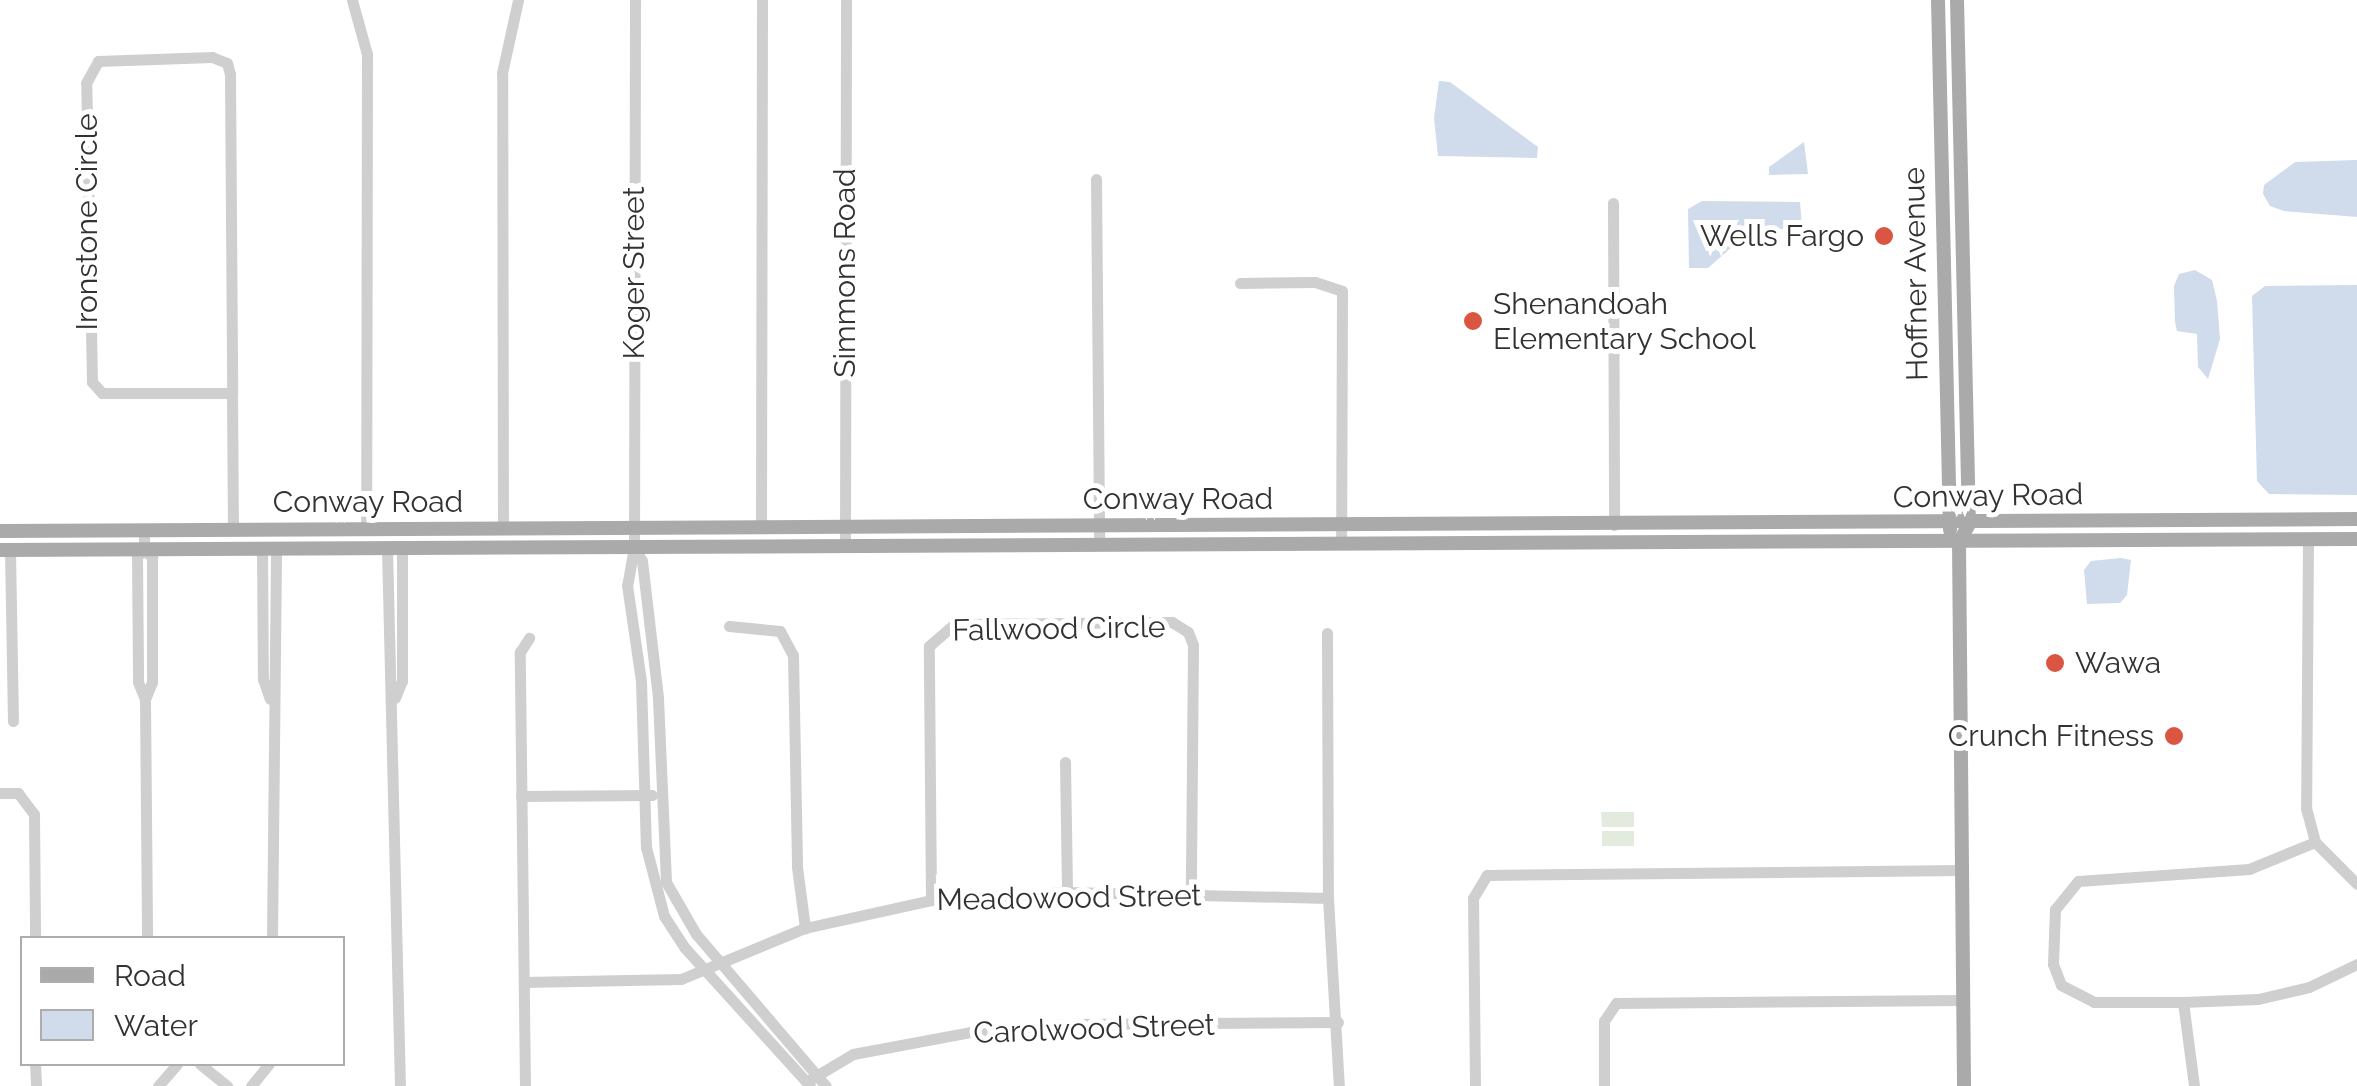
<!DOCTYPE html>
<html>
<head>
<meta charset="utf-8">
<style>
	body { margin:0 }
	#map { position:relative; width:2357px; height:1086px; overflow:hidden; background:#fff; font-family:Raleway,sans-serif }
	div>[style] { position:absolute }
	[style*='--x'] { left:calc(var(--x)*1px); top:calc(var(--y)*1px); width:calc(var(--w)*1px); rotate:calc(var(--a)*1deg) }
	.green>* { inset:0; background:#e3ebdf }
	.water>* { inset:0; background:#d0dbec }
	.minor>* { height:11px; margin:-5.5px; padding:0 5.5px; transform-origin:5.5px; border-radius:5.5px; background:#cfcfcf }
	.major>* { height:14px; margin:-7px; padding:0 7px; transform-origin:7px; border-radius:7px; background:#aaa }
	.dots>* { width:28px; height:28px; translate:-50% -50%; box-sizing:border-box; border:5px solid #fff; border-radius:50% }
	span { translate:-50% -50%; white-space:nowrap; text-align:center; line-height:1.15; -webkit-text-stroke:10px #fff; paint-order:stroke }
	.street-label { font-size:30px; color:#323232 }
	.poi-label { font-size:30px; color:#323232 }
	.right { translate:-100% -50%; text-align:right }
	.left { translate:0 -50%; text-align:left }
	.legend { position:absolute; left:20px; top:936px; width:325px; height:130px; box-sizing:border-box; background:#fff; border:2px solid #adadad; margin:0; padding:12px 18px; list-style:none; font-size:30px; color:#323232 }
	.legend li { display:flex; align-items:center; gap:20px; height:50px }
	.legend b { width:50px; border:2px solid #adadad }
</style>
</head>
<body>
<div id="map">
	<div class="green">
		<div style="clip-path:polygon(1601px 812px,1634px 812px,1634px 827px,1602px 827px)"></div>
		<div style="clip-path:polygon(1602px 831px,1634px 831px,1634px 846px,1602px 846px)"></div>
	</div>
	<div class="water">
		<div style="clip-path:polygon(1439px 81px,1450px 82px,1538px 147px,1537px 158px,1438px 156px,1434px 118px)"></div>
		<div style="clip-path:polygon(1804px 142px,1808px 174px,1769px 175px,1769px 167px)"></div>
		<div style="clip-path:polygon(2357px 160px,2357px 217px,2284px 211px,2270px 206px,2263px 194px,2264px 185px,2295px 162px)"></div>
		<div style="clip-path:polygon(1702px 201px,1800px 202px,1802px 227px,1749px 232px,1708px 268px,1689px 268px,1688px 209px)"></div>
		<div style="clip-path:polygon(2195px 270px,2212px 280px,2217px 301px,2220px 339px,2208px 379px,2198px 367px,2197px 334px,2177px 331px,2175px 322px,2174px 286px,2179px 274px)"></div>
		<div style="clip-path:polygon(2357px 285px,2357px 495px,2269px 494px,2257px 481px,2252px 296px,2265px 286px)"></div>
		<div style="clip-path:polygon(2121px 558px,2131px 560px,2127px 595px,2120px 603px,2087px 604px,2084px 570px,2091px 561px)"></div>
	</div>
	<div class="minor">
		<div style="--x:352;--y:0;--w:56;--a:74.5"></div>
		<div style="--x:367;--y:54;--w:475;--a:90.1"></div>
		<div style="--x:635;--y:0;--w:547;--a:90.1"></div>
		<div style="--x:634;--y:547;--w:39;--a:100"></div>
		<div style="--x:627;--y:585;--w:97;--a:81.7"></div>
		<div style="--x:641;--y:681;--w:166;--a:88.3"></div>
		<div style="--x:646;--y:847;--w:71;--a:75.4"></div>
		<div style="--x:664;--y:916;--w:38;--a:57"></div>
		<div style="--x:685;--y:948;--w:186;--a:47.8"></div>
		<div style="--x:1096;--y:179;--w:366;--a:89.5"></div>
		<div style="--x:1613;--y:203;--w:322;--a:89.8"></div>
		<div style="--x:1240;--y:283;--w:75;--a:-0.8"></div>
		<div style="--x:1315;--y:282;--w:28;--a:18"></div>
		<div style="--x:1342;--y:291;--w:253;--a:90.2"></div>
		<div style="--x:232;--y:393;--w:130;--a:180"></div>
		<div style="--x:102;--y:393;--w:15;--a:-132"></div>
		<div style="--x:92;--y:382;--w:299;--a:-91.1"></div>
		<div style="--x:86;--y:83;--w:25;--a:-61"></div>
		<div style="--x:98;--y:61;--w:114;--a:-2"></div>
		<div style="--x:212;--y:57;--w:16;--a:22"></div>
		<div style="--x:227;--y:63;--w:11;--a:75"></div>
		<div style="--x:230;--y:74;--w:319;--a:89.6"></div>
		<div style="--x:232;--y:393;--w:129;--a:89.6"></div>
		<div style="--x:233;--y:522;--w:8;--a:90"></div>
		<div style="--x:761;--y:527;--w:527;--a:-89.89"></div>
		<div style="--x:503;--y:529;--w:456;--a:-90.1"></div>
		<div style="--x:502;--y:73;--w:75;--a:-77.6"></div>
		<div style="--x:144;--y:531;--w:19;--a:90"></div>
		<div style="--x:144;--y:550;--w:9;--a:139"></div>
		<div style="--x:137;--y:556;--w:126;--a:89.5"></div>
		<div style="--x:138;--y:682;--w:18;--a:68"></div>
		<div style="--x:145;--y:699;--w:239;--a:89.5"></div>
		<div style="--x:2308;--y:539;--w:269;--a:90.4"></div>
		<div style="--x:2306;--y:808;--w:35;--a:75"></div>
		<div style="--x:2315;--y:842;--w:59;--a:45"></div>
		<div style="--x:845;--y:545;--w:545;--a:-89.89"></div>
		<div style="--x:634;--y:547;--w:16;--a:60"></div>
		<div style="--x:642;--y:561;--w:138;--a:83.3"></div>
		<div style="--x:658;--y:698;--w:184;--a:87.5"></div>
		<div style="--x:666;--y:882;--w:60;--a:60"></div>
		<div style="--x:696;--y:934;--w:200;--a:49.5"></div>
		<div style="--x:387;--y:548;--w:538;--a:88.62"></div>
		<div style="--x:262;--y:549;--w:130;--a:89.6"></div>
		<div style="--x:263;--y:679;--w:21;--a:71"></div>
		<div style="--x:10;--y:550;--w:171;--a:89"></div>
		<div style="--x:144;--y:550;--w:11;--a:41"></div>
		<div style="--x:152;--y:557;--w:125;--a:90"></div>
		<div style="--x:152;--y:682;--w:18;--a:112"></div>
		<div style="--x:729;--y:626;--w:51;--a:5.6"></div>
		<div style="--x:780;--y:631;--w:27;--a:62"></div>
		<div style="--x:793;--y:655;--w:212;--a:88.9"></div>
		<div style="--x:797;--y:867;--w:62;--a:82.5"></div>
		<div style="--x:1327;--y:633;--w:265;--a:89.8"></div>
		<div style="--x:1328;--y:898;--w:188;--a:86.7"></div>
		<div style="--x:395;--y:698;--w:18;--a:-68"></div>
		<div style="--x:402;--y:681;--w:133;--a:-90"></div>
		<div style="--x:1065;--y:762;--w:130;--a:89.1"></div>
		<div style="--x:0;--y:793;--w:18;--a:0"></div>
		<div style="--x:18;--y:793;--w:26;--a:53"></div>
		<div style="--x:34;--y:814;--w:124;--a:89.5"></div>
		<div style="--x:521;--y:796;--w:131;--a:-0.4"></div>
		<div style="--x:2315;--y:842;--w:71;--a:157.8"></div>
		<div style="--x:2249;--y:869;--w:171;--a:176"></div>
		<div style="--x:2078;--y:881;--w:36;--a:129"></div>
		<div style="--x:2055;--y:909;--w:55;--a:92.1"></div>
		<div style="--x:2053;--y:964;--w:22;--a:69"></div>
		<div style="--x:2061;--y:985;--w:37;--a:27"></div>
		<div style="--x:2094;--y:1002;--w:89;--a:0"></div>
		<div style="--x:2183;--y:1002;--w:75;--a:-2.3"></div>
		<div style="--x:2258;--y:999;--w:52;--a:-13.2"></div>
		<div style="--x:2309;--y:987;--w:53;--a:-25.6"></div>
		<div style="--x:931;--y:900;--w:254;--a:-90.5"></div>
		<div style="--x:929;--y:646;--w:33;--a:-41"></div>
		<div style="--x:954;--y:624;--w:218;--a:-0.5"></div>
		<div style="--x:1172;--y:622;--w:19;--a:32"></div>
		<div style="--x:1188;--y:632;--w:14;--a:69"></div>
		<div style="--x:1193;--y:645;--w:248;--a:90.5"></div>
		<div style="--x:272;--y:938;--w:389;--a:-89.4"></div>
		<div style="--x:524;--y:982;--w:157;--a:-1.1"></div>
		<div style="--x:681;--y:979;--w:134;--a:-22.4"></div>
		<div style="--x:805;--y:928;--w:129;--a:-12.5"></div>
		<div style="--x:931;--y:900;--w:136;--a:-3.4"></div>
		<div style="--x:1067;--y:892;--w:261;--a:1.3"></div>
		<div style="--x:2183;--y:1002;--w:85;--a:82.5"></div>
		<div style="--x:35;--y:1064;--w:22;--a:87"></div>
		<div style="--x:200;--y:1064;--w:35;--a:39"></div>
		<div style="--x:811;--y:1079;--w:49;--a:-30.8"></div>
		<div style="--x:853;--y:1054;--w:119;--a:-10.6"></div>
		<div style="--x:970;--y:1032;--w:97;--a:-4.7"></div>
		<div style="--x:1067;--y:1024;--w:271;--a:-0.4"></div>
		<div style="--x:158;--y:1086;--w:29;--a:-49"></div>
		<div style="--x:251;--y:1086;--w:28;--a:-51"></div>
		<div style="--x:525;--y:1086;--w:434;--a:-90.7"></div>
		<div style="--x:520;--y:652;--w:17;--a:-57"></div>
		<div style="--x:1475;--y:1086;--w:188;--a:-90.6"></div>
		<div style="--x:1473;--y:898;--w:27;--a:-59"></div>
		<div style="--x:1487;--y:875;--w:476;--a:-0.6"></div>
		<div style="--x:1604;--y:1086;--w:65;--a:-90"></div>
		<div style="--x:1604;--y:1021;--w:22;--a:-56"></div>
		<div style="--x:1616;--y:1003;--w:348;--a:-0.5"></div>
	</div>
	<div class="major">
		<div style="--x:1938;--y:0;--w:530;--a:88.7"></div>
		<div style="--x:1957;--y:0;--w:524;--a:88.69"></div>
		<div style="--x:1969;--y:524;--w:21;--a:118"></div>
		<div style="--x:1959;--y:543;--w:543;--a:89.47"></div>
		<div style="--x:0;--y:531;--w:2357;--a:-0.29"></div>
		<div style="--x:0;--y:550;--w:2357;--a:-0.27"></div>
	</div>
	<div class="dots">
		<div style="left:1884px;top:236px;background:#db5642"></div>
		<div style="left:1473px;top:321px;background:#db5642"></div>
		<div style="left:2055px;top:663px;background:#db5642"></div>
		<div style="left:2174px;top:736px;background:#db5642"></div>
	</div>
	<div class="street-label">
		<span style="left:87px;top:222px;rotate:-90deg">Ironstone Circle</span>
		<span style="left:634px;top:273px;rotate:-90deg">Koger Street</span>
		<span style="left:845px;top:273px;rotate:-90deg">Simmons Road</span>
		<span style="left:1916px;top:274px;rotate:-91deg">Hoffner Avenue</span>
		<span style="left:1988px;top:496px;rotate:-1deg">Conway Road</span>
		<span style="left:1178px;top:499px">Conway Road</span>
		<span style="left:368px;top:502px">Conway Road</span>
		<span style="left:1059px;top:629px;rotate:-1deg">Fallwood Circle</span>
		<span style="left:1069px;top:898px;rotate:-1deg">Meadowood Street</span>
		<span style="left:1094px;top:1029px;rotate:-2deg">Carolwood Street</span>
	</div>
	<div class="poi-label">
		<span class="right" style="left:1864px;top:236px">Wells Fargo</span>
		<span class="left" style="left:1493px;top:321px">Shenandoah<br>Elementary School</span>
		<span class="left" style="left:2075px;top:663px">Wawa</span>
		<span class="right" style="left:2154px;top:736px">Crunch Fitness</span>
	</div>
	<ul class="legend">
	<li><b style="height:12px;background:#aaa"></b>Road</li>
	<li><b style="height:28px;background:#d0dbec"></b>Water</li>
	</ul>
</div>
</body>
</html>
